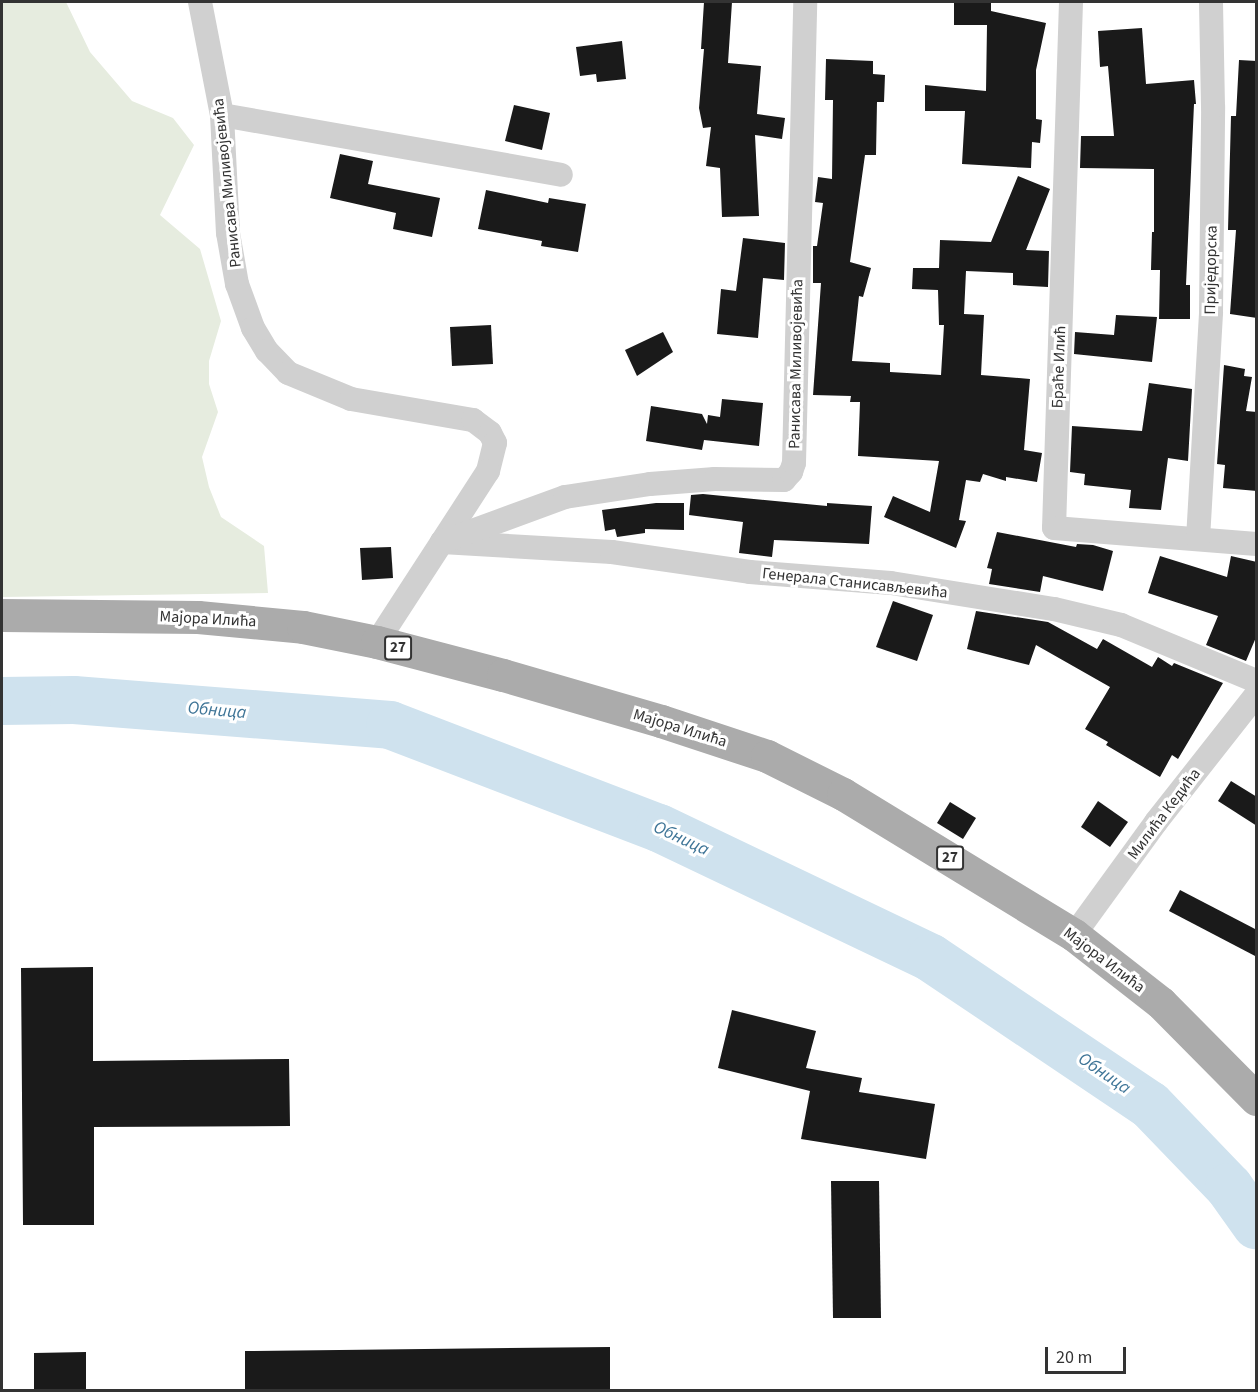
<!DOCTYPE html>
<html>
<head>
<meta charset="utf-8">
<style>
	body { margin:0 }
	#map { position:relative; width:1258px; height:1392px; overflow:hidden; background:#fff; font-family:"Source Sans 3",sans-serif }
	div>[style] { position:absolute }
	[style*='--x'] { left:calc(var(--x)*1px); top:calc(var(--y)*1px); width:calc(var(--w)*1px); rotate:calc(var(--a)*1deg) }
	.green>* { inset:0; background:#e6ecdf }
	.river>* { height:48px; margin:-24px; padding:0 24px; transform-origin:24px; border-radius:24px; background:#cfe2ee }
	.building>* { inset:0; background:#1a1a1a }
	.street>* { height:24px; margin:-12px; padding:0 12px; transform-origin:12px; border-radius:12px; background:#d0d0d0 }
	.primary>* { height:33px; margin:-16.5px; padding:0 16.5px; transform-origin:16.5px; border-radius:16.5px; background:#ababab }
	span { translate:-50% -50%; white-space:nowrap; text-align:center; line-height:1.15; -webkit-text-stroke:6px #fff; paint-order:stroke }
	.shield-label span { padding:2px 4px; background:#fff; border:2px solid; border-radius:4px; -webkit-text-stroke-width:0 }
	.shield-label { font-size:15px; color:#333; font-weight:700 }
	.street-label { font-size:16px; color:#333 }
	.water-label { font-size:18px; color:#3f7597; font-style:italic }
	.frame { position:absolute; inset:0; border:3px solid #333; pointer-events:none }
	.scale { position:absolute; left:1045px; top:1347px; width:81px; height:27px; box-sizing:border-box; border:3px solid #333; border-top:0; padding-left:8px; font-size:18px; line-height:21px; white-space:nowrap; color:#333; -webkit-text-stroke:4px #fff; paint-order:stroke }
</style>
</head>
<body>
<div id="map">
	<div class="green">
		<div style="clip-path:polygon(2px 2px,66px 2px,90px 52px,132px 101px,173px 118px,194px 145px,160px 215px,200px 249px,221px 321px,209px 361px,209px 384px,218px 412px,202px 457px,209px 487px,221px 517px,264px 546px,268px 593px,2px 597px)"></div>
	</div>
	<div class="river">
		<div style="--x:2;--y:701;--w:72;--a:-0.8"></div>
		<div style="--x:74;--y:700;--w:317;--a:4.5"></div>
		<div style="--x:390;--y:725;--w:288;--a:21"></div>
		<div style="--x:659;--y:828;--w:301;--a:25.5"></div>
		<div style="--x:931;--y:958;--w:264;--a:33.9"></div>
		<div style="--x:1150;--y:1105;--w:114;--a:46.1"></div>
		<div style="--x:1229;--y:1187;--w:47;--a:54.6"></div>
	</div>
	<div class="building">
		<div style="clip-path:polygon(704px 2px,732px 2px,728px 63px,761px 66px,757px 114px,785px 118px,782px 139px,755px 135px,759px 216px,722px 217px,720px 168px,706px 166px,711px 127px,703px 128px,699px 108px,704px 49px,701px 49px)"></div>
		<div style="clip-path:polygon(954px 2px,991px 2px,991px 11px,1046px 23px,1036px 70px,1036px 119px,1042px 120px,1040px 143px,1032px 142px,1031px 168px,962px 164px,965px 111px,925px 111px,925px 85px,986px 91px,987px 25px,954px 25px)"></div>
		<div style="clip-path:polygon(1142px 28px,1146px 84px,1194px 80px,1196px 104px,1194px 104px,1186px 285px,1190px 285px,1190px 319px,1159px 319px,1160px 270px,1151px 270px,1152px 232px,1154px 232px,1154px 169px,1080px 168px,1081px 136px,1114px 136px,1108px 66px,1100px 67px,1098px 31px)"></div>
		<div style="clip-path:polygon(622px 41px,626px 79px,597px 82px,596px 74px,580px 76px,576px 47px)"></div>
		<div style="clip-path:polygon(826px 59px,873px 61px,873px 74px,885px 75px,884px 102px,877px 102px,876px 155px,865px 155px,850px 262px,871px 268px,863px 297px,859px 296px,852px 361px,890px 363px,890px 372px,941px 375px,944px 325px,939px 325px,938px 290px,912px 289px,913px 268px,939px 268px,940px 240px,991px 242px,1018px 176px,1050px 189px,1026px 250px,1049px 251px,1048px 287px,1013px 285px,1013px 273px,966px 271px,964px 314px,984px 315px,981px 375px,1030px 379px,1024px 450px,1042px 453px,1037px 482px,1006px 477px,1006px 481px,983px 474px,980px 482px,966px 480px,959px 520px,966px 521px,956px 548px,884px 517px,893px 496px,930px 512px,939px 461px,858px 456px,860px 402px,850px 402px,851px 396px,813px 395px,821px 283px,813px 283px,813px 246px,817px 246px,823px 203px,815px 202px,818px 177px,832px 179px,833px 100px,825px 100px)"></div>
		<div style="clip-path:polygon(1239px 60px,1257px 61px,1257px 318px,1230px 314px,1236px 230px,1228px 230px,1231px 116px,1236px 116px)"></div>
		<div style="clip-path:polygon(514px 105px,550px 113px,542px 150px,505px 141px)"></div>
		<div style="clip-path:polygon(340px 154px,373px 161px,368px 184px,440px 198px,432px 237px,393px 229px,396px 213px,330px 198px)"></div>
		<div style="clip-path:polygon(486px 190px,548px 203px,549px 198px,586px 204px,578px 252px,541px 246px,542px 241px,478px 229px)"></div>
		<div style="clip-path:polygon(743px 238px,785px 243px,784px 280px,763px 278px,758px 338px,717px 334px,721px 289px,736px 291px)"></div>
		<div style="clip-path:polygon(1116px 315px,1157px 317px,1152px 362px,1074px 354px,1075px 332px,1114px 335px)"></div>
		<div style="clip-path:polygon(491px 325px,493px 364px,452px 366px,450px 327px)"></div>
		<div style="clip-path:polygon(663px 332px,673px 352px,637px 376px,625px 350px)"></div>
		<div style="clip-path:polygon(1224px 365px,1245px 369px,1244px 376px,1252px 377px,1246px 411px,1257px 412px,1257px 491px,1223px 488px,1225px 465px,1217px 464px)"></div>
		<div style="clip-path:polygon(1149px 383px,1192px 389px,1188px 461px,1168px 458px,1161px 510px,1129px 508px,1131px 490px,1084px 485px,1085px 474px,1070px 472px,1072px 426px,1142px 431px)"></div>
		<div style="clip-path:polygon(722px 399px,763px 403px,759px 446px,704px 440px,702px 450px,646px 441px,651px 406px,702px 414px,707px 424px,708px 415px,720px 417px)"></div>
		<div style="clip-path:polygon(703px 494px,827px 506px,827px 503px,872px 506px,869px 544px,774px 540px,772px 557px,739px 553px,743px 522px,689px 515px,691px 495px)"></div>
		<div style="clip-path:polygon(656px 503px,684px 503px,684px 530px,645px 529px,645px 533px,617px 537px,615px 529px,605px 531px,602px 510px)"></div>
		<div style="clip-path:polygon(997px 532px,1076px 547px,1077px 544px,1093px 545px,1113px 551px,1103px 591px,1043px 576px,1040px 592px,989px 584px,992px 569px,987px 568px)"></div>
		<div style="clip-path:polygon(391px 547px,393px 578px,362px 580px,360px 548px)"></div>
		<div style="clip-path:polygon(1160px 556px,1227px 577px,1231px 556px,1257px 562px,1257px 635px,1246px 661px,1206px 645px,1218px 616px,1148px 593px)"></div>
		<div style="clip-path:polygon(893px 601px,933px 615px,917px 661px,876px 647px)"></div>
		<div style="clip-path:polygon(976px 611px,1048px 622px,1097px 649px,1103px 639px,1152px 667px,1158px 657px,1172px 666px,1174px 663px,1223px 683px,1178px 759px,1172px 755px,1160px 777px,1106px 745px,1108px 742px,1085px 729px,1110px 687px,1036px 645px,1029px 665px,967px 649px)"></div>
		<div style="clip-path:polygon(1231px 781px,1257px 797px,1257px 826px,1218px 801px)"></div>
		<div style="clip-path:polygon(1098px 801px,1128px 822px,1110px 847px,1081px 827px)"></div>
		<div style="clip-path:polygon(950px 802px,976px 818px,963px 839px,937px 823px)"></div>
		<div style="clip-path:polygon(1180px 890px,1257px 930px,1257px 957px,1169px 911px)"></div>
		<div style="clip-path:polygon(93px 967px,93px 1061px,289px 1059px,290px 1126px,94px 1127px,94px 1225px,23px 1225px,21px 968px)"></div>
		<div style="clip-path:polygon(732px 1010px,816px 1031px,806px 1068px,862px 1078px,859px 1092px,935px 1104px,926px 1159px,801px 1139px,810px 1091px,718px 1068px)"></div>
		<div style="clip-path:polygon(831px 1181px,879px 1181px,881px 1318px,833px 1318px)"></div>
		<div style="clip-path:polygon(610px 1347px,610px 1390px,245px 1390px,245px 1351px)"></div>
		<div style="clip-path:polygon(86px 1352px,86px 1390px,34px 1390px,34px 1353px)"></div>
	</div>
	<div class="street">
		<div style="--x:200;--y:2;--w:115;--a:79"></div>
		<div style="--x:222;--y:115;--w:118;--a:87.1"></div>
		<div style="--x:228;--y:233;--w:52;--a:80"></div>
		<div style="--x:237;--y:284;--w:47;--a:70"></div>
		<div style="--x:253;--y:328;--w:27;--a:59"></div>
		<div style="--x:267;--y:351;--w:30;--a:46"></div>
		<div style="--x:288;--y:373;--w:68;--a:22.4"></div>
		<div style="--x:351;--y:399;--w:124;--a:9.8"></div>
		<div style="--x:473;--y:420;--w:21;--a:37"></div>
		<div style="--x:490;--y:433;--w:11;--a:63"></div>
		<div style="--x:495;--y:443;--w:29;--a:104"></div>
		<div style="--x:488;--y:471;--w:85;--a:122.9"></div>
		<div style="--x:442;--y:542;--w:170;--a:3.4"></div>
		<div style="--x:612;--y:552;--w:139;--a:8.2"></div>
		<div style="--x:750;--y:572;--w:141;--a:4.5"></div>
		<div style="--x:891;--y:583;--w:165;--a:9.1"></div>
		<div style="--x:1054;--y:609;--w:69;--a:13.4"></div>
		<div style="--x:1121;--y:625;--w:146;--a:22.5"></div>
		<div style="--x:1071;--y:2;--w:526;--a:91.85"></div>
		<div style="--x:1054;--y:528;--w:203;--a:4.5"></div>
		<div style="--x:222;--y:115;--w:344;--a:10"></div>
		<div style="--x:1198;--y:539;--w:227;--a:-86.7"></div>
		<div style="--x:1211;--y:312;--w:205;--a:-89.4"></div>
		<div style="--x:1213;--y:107;--w:105;--a:-91.1"></div>
		<div style="--x:377;--y:642;--w:119;--a:-57"></div>
		<div style="--x:442;--y:542;--w:131;--a:-20.1"></div>
		<div style="--x:565;--y:497;--w:86;--a:-8.7"></div>
		<div style="--x:650;--y:484;--w:65;--a:-4.4"></div>
		<div style="--x:715;--y:479;--w:69;--a:0.8"></div>
		<div style="--x:784;--y:480;--w:11;--a:-49"></div>
		<div style="--x:791;--y:472;--w:9;--a:-72"></div>
		<div style="--x:794;--y:463;--w:461;--a:-88.6"></div>
		<div style="--x:1074;--y:935;--w:140;--a:-54"></div>
		<div style="--x:1156;--y:822;--w:162;--a:-51.8"></div>
	</div>
	<div class="primary">
		<div style="--x:2;--y:615;--w:196;--a:0.6"></div>
		<div style="--x:198;--y:617;--w:105;--a:5.4"></div>
		<div style="--x:303;--y:627;--w:76;--a:11.5"></div>
		<div style="--x:377;--y:642;--w:130;--a:14.7"></div>
		<div style="--x:503;--y:675;--w:165;--a:16.2"></div>
		<div style="--x:661;--y:721;--w:112;--a:18.3"></div>
		<div style="--x:767;--y:756;--w:85;--a:26.6"></div>
		<div style="--x:843;--y:794;--w:271;--a:31.4"></div>
		<div style="--x:1074;--y:935;--w:110;--a:38"></div>
		<div style="--x:1161;--y:1003;--w:135;--a:45.3"></div>
	</div>
	<div class="shield-label">
		<span style="left:398px;top:648px">27</span>
		<span style="left:950px;top:858px">27</span>
	</div>
	<div class="street-label">
		<span style="left:227px;top:183px;rotate:-96deg">Ранисава Миливојевића</span>
		<span style="left:1211px;top:270px;rotate:-89deg">Приједорска</span>
		<span style="left:796px;top:364px;rotate:-89deg">Ранисава Миливојевића</span>
		<span style="left:1059px;top:367px;rotate:-88deg">Браће Илић</span>
		<span style="left:855px;top:583px;rotate:6deg">Генерала Станисављевића</span>
		<span style="left:208px;top:619px;rotate:3deg">Мајора Илића</span>
		<span style="left:680px;top:728px;rotate:17deg">Мајора Илића</span>
		<span style="left:1164px;top:814px;rotate:-53deg">Милића Кедића</span>
		<span style="left:1104px;top:960px;rotate:37deg">Мајора Илића</span>
	</div>
	<div class="water-label">
		<span style="left:217px;top:711px;rotate:5deg">Обница</span>
		<span style="left:681px;top:839px;rotate:25deg">Обница</span>
		<span style="left:1104px;top:1074px;rotate:34deg">Обница</span>
	</div>
	<div class="frame"></div>
	<div class="scale">20 m</div>
</div>
</body>
</html>
